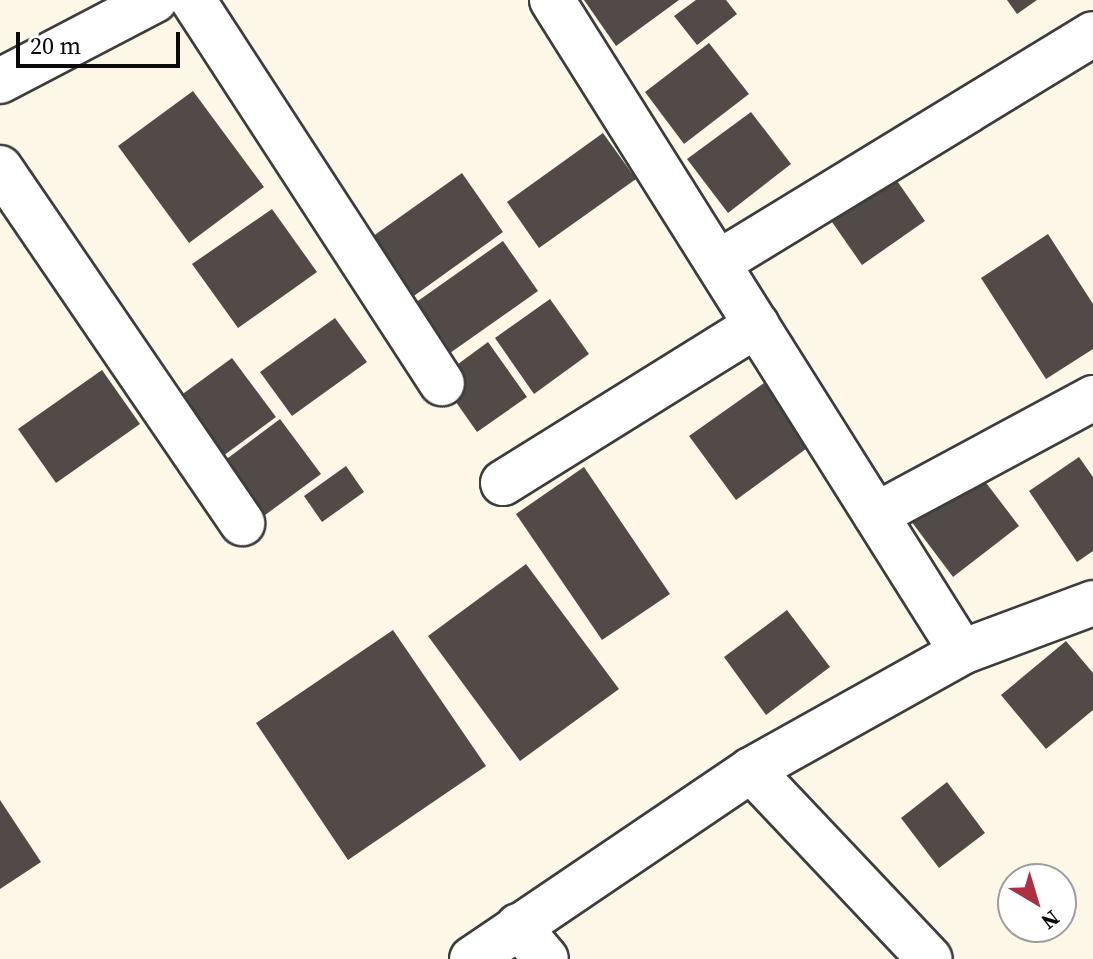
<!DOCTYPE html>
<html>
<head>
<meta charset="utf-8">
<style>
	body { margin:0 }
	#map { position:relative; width:1093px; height:959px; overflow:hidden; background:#fdf7e8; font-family:"Source Serif 4",serif }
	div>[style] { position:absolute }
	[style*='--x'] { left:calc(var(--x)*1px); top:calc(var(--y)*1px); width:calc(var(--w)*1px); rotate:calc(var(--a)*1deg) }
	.building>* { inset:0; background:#514a47 }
	.roads { filter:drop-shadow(2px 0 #3d3d3d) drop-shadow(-2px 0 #3d3d3d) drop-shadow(0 2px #3d3d3d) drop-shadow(0 -2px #3d3d3d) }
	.minor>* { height:44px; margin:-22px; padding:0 22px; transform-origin:22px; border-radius:22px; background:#fff }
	span { translate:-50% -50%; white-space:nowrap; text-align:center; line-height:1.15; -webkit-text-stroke:8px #fff; paint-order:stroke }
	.north { position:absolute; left:997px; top:863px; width:80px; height:80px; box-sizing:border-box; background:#fff; border:2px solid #9d9d9d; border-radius:50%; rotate:142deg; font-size:22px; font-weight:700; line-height:32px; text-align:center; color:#0a0a0a }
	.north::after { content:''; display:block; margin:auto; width:28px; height:36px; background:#ad2f42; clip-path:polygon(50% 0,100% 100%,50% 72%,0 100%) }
	.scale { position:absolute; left:16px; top:32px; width:164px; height:36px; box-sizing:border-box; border:4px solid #0a0a0a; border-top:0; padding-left:10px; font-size:24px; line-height:28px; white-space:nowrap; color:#0a0a0a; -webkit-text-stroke:6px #fff; paint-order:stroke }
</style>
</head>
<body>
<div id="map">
	<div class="building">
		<div style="clip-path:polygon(584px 0,679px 0,616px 46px)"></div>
		<div style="clip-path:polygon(696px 0,726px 0,737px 14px,697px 45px,674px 16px)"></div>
		<div style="clip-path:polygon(1007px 0,1037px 0,1017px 14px)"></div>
		<div style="clip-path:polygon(709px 43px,749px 94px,684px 144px,645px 92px)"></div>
		<div style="clip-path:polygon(193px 91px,264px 187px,189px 243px,118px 146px)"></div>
		<div style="clip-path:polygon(751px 112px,791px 164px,728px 213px,687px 159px)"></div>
		<div style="clip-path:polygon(603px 133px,636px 179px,539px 248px,507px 202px)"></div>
		<div style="clip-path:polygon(462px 173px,503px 232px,411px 298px,369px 239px)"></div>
		<div style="clip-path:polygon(895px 178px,925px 221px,862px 265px,832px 222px)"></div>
		<div style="clip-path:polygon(272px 209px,317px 272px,238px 328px,192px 264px)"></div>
		<div style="clip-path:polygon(1048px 234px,1093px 304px,1093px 349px,1046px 379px,981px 278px)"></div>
		<div style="clip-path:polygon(503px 241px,538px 291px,450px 353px,415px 303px)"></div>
		<div style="clip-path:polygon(550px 299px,589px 354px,534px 394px,495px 338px)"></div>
		<div style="clip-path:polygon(335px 318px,367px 362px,292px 416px,260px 372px)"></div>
		<div style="clip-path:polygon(488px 342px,527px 397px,477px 432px,439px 378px)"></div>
		<div style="clip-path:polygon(232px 358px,276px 417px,212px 464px,169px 404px)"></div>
		<div style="clip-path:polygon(102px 370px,140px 424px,56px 483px,18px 429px)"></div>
		<div style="clip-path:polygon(764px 383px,810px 446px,736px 500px,689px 436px)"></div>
		<div style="clip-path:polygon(280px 419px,321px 474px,261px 518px,220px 464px)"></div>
		<div style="clip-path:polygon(1079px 457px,1093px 477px,1093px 551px,1077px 562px,1029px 491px)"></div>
		<div style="clip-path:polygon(346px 466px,364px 492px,322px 522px,304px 496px)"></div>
		<div style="clip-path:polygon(584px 467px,670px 594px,602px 640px,516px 514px)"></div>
		<div style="clip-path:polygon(974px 467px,1019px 526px,953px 577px,908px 517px)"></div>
		<div style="clip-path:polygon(526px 564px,619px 689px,520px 761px,428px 636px)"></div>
		<div style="clip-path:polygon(787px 610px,830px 667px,766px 715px,724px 657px)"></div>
		<div style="clip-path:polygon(393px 630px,486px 766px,348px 860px,256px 723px)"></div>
		<div style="clip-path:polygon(1066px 641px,1093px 673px,1093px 710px,1046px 749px,1001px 695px)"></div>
		<div style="clip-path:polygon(947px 782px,985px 833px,939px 868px,901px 818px)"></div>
		<div style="clip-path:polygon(0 800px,41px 862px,0 889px)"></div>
	</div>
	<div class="roads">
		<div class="minor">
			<div style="--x:193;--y:0;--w:457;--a:57"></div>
			<div style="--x:552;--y:0;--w:770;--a:57.84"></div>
			<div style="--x:0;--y:81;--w:175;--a:-27.6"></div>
			<div style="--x:0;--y:168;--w:430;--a:55.7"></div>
			<div style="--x:718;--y:263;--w:439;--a:-31.4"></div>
			<div style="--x:503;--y:483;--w:299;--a:-31.9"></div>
			<div style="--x:876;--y:515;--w:247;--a:-28.3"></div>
			<div style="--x:751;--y:770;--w:260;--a:46.6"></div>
			<div style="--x:518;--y:926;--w:43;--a:49.7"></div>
			<div style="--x:472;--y:959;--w:337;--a:-34.1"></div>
			<div style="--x:751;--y:770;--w:242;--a:-29.2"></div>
			<div style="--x:962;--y:652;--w:140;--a:-20.5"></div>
		</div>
	</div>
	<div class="north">N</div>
	<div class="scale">20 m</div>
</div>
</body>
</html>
